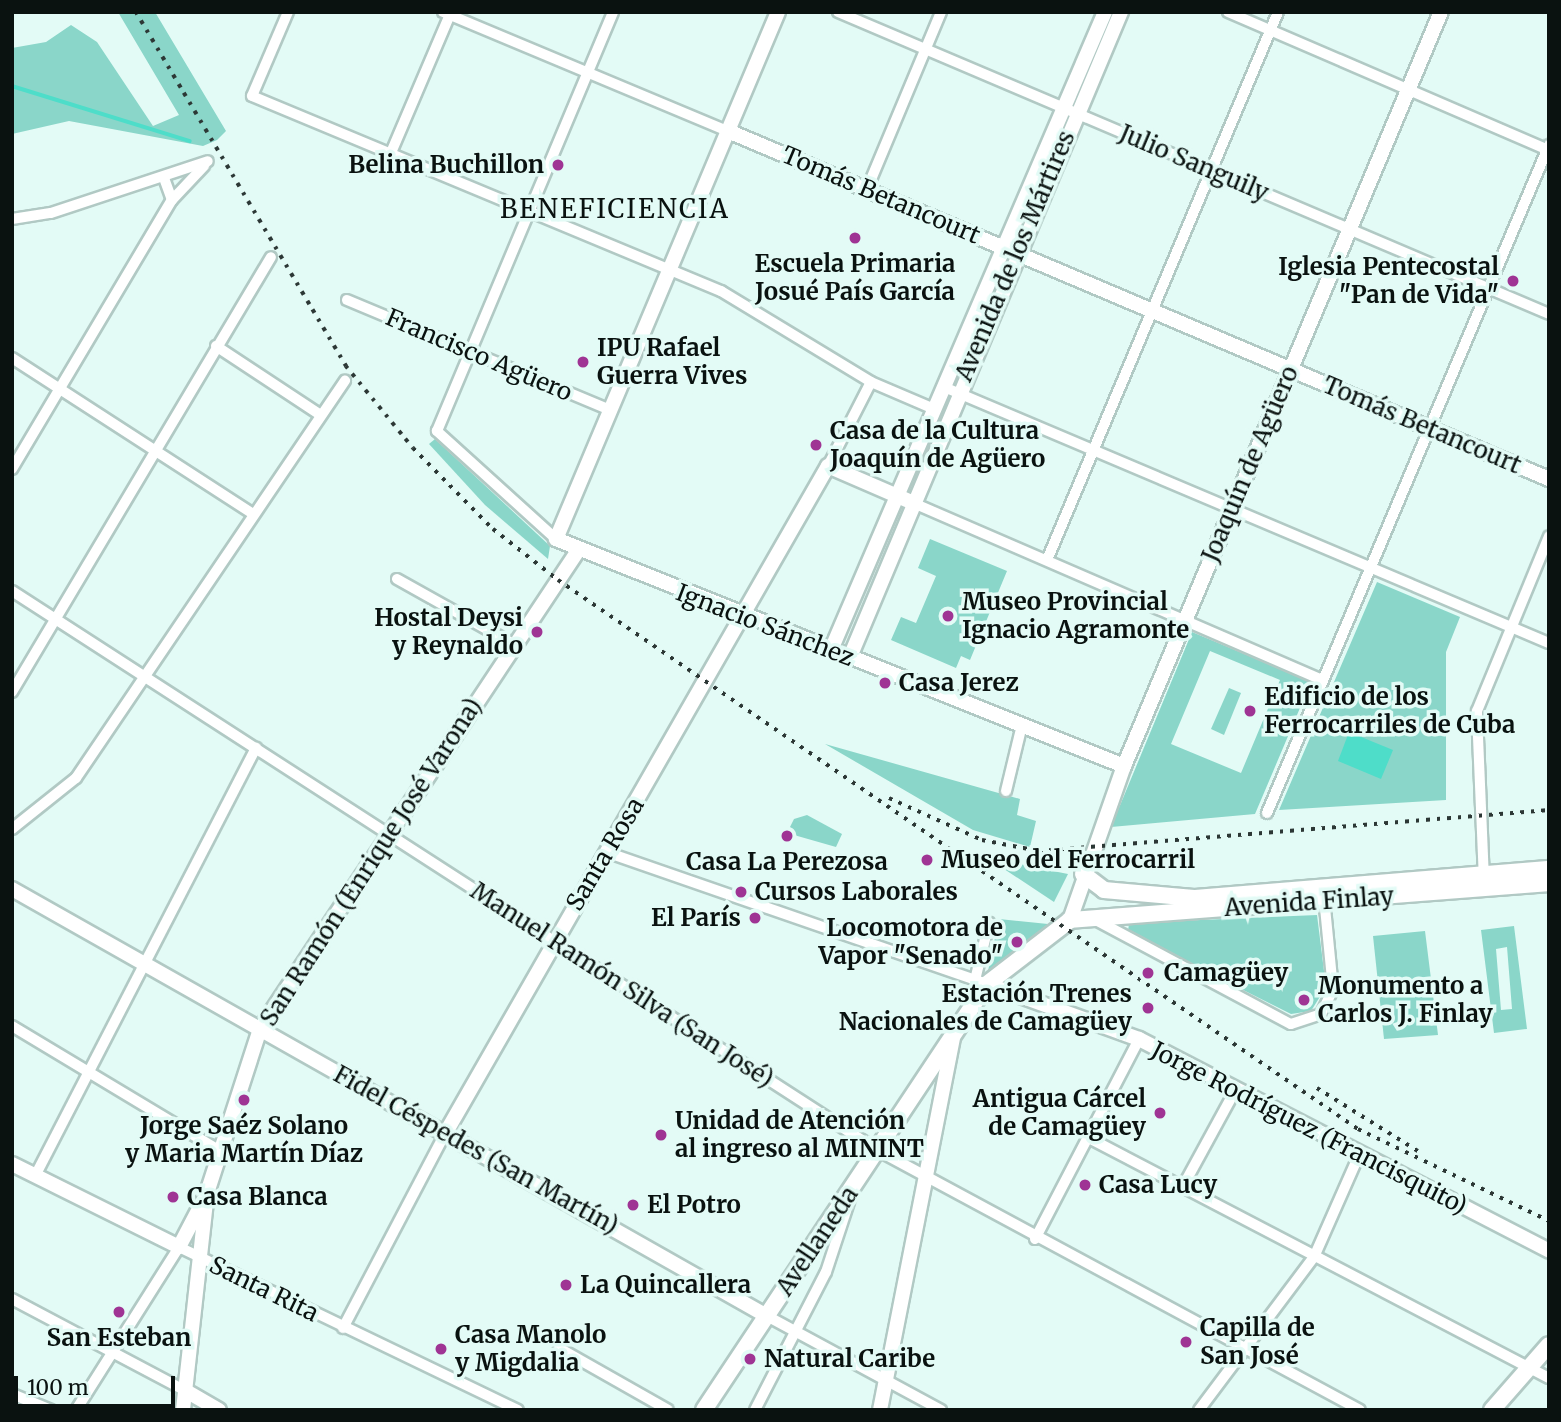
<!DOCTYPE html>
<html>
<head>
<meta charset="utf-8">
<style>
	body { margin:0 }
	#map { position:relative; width:1561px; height:1422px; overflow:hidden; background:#e3fbf6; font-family:Merriweather,serif }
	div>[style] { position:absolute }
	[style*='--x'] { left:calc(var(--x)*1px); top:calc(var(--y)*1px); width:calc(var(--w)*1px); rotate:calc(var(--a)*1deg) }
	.green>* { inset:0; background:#8ad6c9 }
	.water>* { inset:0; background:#4eddc9 }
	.stream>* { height:3.5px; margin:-1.75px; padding:0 1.75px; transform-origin:1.75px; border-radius:1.75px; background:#4eddc9 }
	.roads { filter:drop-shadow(2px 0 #b1c9c4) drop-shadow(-2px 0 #b1c9c4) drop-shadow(0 2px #b1c9c4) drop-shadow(0 -2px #b1c9c4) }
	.street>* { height:10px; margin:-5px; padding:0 5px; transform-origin:5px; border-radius:5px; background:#fff }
	.secondary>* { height:14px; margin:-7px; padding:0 7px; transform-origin:7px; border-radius:7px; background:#fff }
	.primary>* { height:16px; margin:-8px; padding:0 8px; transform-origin:8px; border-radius:8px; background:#fff }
	.rail>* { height:3.5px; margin-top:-1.75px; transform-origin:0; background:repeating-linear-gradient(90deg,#2c3735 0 3.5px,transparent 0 10.5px) }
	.dots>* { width:19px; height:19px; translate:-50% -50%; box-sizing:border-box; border:4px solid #e3fbf6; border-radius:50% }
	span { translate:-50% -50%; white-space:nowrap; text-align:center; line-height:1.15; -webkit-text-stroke:7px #e3fbf6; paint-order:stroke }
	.street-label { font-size:24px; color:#0a1210 }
	.poi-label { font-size:24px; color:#0a1210; font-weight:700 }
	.right { translate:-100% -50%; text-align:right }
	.left { translate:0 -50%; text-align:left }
	.neighbourhood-label { font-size:26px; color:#0a1210; letter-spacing:2px }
	.frame { position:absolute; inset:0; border:14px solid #0a1210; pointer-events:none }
	.scale { position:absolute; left:14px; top:1376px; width:161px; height:32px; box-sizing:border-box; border:4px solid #0a1210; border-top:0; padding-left:9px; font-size:21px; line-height:24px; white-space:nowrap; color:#0a1210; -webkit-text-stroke:5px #e3fbf6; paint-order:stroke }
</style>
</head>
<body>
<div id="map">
	<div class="green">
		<div style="clip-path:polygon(118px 12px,155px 12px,226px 131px,217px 140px,203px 146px,69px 121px,12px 134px,12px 48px,46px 42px,71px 25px,97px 42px,153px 126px,179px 115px)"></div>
		<div style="clip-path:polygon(435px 439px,550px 546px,548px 559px,485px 505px,429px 444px)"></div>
		<div style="clip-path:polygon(930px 539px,1007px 571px,970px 660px,961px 656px,956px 668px,891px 640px,901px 617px,916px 623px,936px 576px,918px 568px)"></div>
		<div style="clip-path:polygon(1377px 582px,1460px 617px,1446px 652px,1446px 800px,1279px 810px)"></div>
		<div style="clip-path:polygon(evenodd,1192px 632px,1311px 682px,1255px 814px,1111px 827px,1192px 632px,1210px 651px,1280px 680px,1241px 773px,1171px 744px,1210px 651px)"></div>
		<div style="clip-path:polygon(1229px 688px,1241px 693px,1224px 735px,1211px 729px)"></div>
		<div style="clip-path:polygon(825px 744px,1020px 799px,1017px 815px,1036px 821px,1030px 847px,973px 830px)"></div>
		<div style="clip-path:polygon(807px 815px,842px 834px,836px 847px,787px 833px,794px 819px)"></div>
		<div style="clip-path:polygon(983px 855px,1033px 867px,1068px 874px,1054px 902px)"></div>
		<div style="clip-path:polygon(1317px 915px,1326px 987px,1311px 1011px,1291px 1014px,1128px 932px,1129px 923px)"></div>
		<div style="clip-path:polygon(999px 919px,1048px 924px,988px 976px,988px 971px)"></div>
		<div style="clip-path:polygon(evenodd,1514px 926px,1527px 1029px,1494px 1033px,1481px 930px,1514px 926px,1507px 947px,1512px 1009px,1501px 1010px,1496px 949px,1507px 947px)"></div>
		<div style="clip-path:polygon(1425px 931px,1438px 1035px,1384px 1039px,1373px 936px)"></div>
	</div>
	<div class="water">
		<div style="clip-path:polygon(1349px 732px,1393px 750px,1381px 779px,1338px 761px)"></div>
	</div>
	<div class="stream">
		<div style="--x:12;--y:86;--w:186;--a:17.2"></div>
	</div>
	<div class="roads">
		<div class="street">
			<div style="--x:288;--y:12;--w:91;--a:113.2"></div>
			<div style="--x:252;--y:96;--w:508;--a:22.58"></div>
			<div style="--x:721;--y:291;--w:175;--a:31.2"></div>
			<div style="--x:871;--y:382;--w:69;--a:23.2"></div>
			<div style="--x:443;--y:12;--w:309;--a:22.7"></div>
			<div style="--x:838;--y:12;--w:772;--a:23.01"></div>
			<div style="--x:1228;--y:12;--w:349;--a:23.3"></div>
			<div style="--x:390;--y:155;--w:155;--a:-66.9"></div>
			<div style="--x:867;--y:189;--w:192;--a:-67.3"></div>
			<div style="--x:172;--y:200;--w:47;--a:-46.7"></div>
			<div style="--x:12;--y:219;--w:39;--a:-9"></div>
			<div style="--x:51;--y:213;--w:165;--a:-18.3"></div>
			<div style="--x:347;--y:300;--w:285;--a:22.7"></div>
			<div style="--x:216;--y:346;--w:123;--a:33.4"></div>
			<div style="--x:12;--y:358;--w:287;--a:32.9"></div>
			<div style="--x:944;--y:387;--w:657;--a:22.94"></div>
			<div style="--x:828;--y:466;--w:94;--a:-62.9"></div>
			<div style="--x:12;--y:469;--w:313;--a:-59.3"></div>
			<div style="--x:172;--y:200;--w:23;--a:-110"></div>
			<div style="--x:911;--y:502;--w:449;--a:23.4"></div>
			<div style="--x:556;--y:539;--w:161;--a:-137.8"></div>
			<div style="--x:437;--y:431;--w:454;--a:-67.2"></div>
			<div style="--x:1047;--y:560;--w:595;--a:-67.14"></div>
			<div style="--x:397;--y:579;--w:135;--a:29.2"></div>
			<div style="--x:12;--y:591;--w:1032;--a:32.86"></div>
			<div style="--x:879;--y:1151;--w:546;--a:28.3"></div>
			<div style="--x:12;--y:692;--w:506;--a:-59.23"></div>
			<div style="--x:1006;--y:791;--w:68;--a:-76.4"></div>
			<div style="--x:1267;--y:813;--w:725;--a:-67.11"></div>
			<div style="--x:12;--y:829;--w:82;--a:-38.6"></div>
			<div style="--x:76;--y:778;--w:480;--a:-55.9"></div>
			<div style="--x:606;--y:852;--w:403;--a:19.1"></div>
			<div style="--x:1484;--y:880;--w:169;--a:-92.4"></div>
			<div style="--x:1477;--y:711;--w:189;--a:-67.6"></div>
			<div style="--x:1094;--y:919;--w:223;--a:28.1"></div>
			<div style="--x:1291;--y:1024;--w:32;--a:-18"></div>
			<div style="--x:1321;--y:1014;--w:28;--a:-64"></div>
			<div style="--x:1333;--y:989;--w:92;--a:-95.6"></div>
			<div style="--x:975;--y:980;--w:59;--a:-76.2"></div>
			<div style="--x:12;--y:1026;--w:240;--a:31"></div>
			<div style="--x:1087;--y:1137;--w:521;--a:27.55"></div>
			<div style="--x:35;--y:1176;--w:482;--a:-62.7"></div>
			<div style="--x:1182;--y:1188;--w:113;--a:-61.4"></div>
			<div style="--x:1035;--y:1239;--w:225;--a:-62.5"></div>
			<div style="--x:12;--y:1299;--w:197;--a:27.9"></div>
			<div style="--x:767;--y:1316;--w:198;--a:28.4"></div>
			<div style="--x:343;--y:1328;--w:219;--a:-62.3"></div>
			<div style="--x:559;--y:1348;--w:125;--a:29.6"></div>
			<div style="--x:12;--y:1394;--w:42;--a:22.3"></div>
			<div style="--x:76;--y:1410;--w:193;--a:-57.7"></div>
			<div style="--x:179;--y:1247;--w:376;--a:25.7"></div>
			<div style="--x:755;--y:1410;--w:155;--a:-62.8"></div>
			<div style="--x:826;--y:1272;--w:77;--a:-71.8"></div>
			<div style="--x:1199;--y:1410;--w:191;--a:-53.1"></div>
			<div style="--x:1314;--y:1257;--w:111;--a:-66.2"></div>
		</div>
		<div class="secondary">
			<div style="--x:778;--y:12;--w:572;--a:112.84"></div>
			<div style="--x:556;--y:539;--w:612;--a:21.78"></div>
			<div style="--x:728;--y:131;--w:892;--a:22.97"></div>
			<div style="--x:831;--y:650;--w:694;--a:-66.76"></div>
			<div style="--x:850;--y:657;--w:700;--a:-67.21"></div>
			<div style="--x:12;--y:889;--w:867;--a:29.49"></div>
			<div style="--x:1070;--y:920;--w:163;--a:-70.7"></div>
			<div style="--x:1124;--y:766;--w:818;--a:-67.2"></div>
			<div style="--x:987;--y:984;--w:162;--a:19.9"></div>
			<div style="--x:1139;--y:1039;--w:462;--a:27.3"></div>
			<div style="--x:445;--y:1134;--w:770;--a:-60.17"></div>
			<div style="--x:828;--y:466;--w:90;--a:23.4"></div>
			<div style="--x:12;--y:1164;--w:186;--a:26.4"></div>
			<div style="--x:179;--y:1247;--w:52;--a:-62.4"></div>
			<div style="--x:186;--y:1391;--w:38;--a:30"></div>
			<div style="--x:183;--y:1410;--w:218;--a:-83.7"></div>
			<div style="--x:207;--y:1193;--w:172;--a:-72.1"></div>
			<div style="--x:260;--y:1029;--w:573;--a:-56.39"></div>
			<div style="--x:880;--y:1410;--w:378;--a:-78.9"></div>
		</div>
		<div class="primary">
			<div style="--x:1083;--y:874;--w:26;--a:37"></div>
			<div style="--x:1104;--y:890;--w:90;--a:5.1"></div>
			<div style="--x:1194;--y:898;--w:356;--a:-4.7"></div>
			<div style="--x:704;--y:1410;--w:511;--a:-56.4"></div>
			<div style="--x:987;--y:984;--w:105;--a:-37.6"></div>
			<div style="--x:1070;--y:920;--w:480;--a:-4.4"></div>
			<div style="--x:1492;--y:1410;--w:86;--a:-48.8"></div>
		</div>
	</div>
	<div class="rail">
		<div style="--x:136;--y:12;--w:412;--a:59.3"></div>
		<div style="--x:346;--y:366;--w:106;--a:50.7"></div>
		<div style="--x:413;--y:448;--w:114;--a:45.4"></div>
		<div style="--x:493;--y:529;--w:83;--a:38.1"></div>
		<div style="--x:558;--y:580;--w:970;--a:34.46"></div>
		<div style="--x:1358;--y:1129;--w:212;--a:25.7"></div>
		<div style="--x:889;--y:798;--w:102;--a:24.3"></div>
		<div style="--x:982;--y:840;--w:58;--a:10.9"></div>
		<div style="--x:1039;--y:851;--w:512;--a:-4.6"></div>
		<div style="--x:1317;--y:1088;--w:119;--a:32"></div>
	</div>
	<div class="dots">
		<div style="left:558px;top:165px;background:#9f3494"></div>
		<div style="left:855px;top:238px;background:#9f3494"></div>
		<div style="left:1513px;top:281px;background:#9f3494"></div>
		<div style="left:583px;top:362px;background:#9f3494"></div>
		<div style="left:816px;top:445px;background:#9f3494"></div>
		<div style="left:948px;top:616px;background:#9f3494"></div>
		<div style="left:537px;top:632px;background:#9f3494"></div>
		<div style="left:885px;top:683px;background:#9f3494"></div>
		<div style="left:1250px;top:711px;background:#9f3494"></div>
		<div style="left:787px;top:836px;background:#9f3494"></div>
		<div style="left:927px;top:860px;background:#9f3494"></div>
		<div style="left:741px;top:892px;background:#9f3494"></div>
		<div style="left:755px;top:918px;background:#9f3494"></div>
		<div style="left:1017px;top:942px;background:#9f3494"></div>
		<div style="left:1148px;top:973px;background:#9f3494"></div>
		<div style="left:1304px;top:1000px;background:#9f3494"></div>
		<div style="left:1148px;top:1008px;background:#9f3494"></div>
		<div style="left:244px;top:1100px;background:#9f3494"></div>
		<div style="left:1160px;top:1113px;background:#9f3494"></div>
		<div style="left:661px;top:1135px;background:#9f3494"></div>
		<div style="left:1085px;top:1185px;background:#9f3494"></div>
		<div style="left:173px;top:1197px;background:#9f3494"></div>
		<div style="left:633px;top:1205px;background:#9f3494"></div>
		<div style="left:566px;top:1285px;background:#9f3494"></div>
		<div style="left:119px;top:1312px;background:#9f3494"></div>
		<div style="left:1186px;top:1342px;background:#9f3494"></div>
		<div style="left:441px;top:1349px;background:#9f3494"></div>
		<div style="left:750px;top:1359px;background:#9f3494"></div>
	</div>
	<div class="street-label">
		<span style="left:1194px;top:163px;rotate:23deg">Julio Sanguily</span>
		<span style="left:881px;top:195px;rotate:23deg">Tomás Betancourt</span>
		<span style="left:1015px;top:256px;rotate:-67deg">Avenida de los Mártires</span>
		<span style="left:479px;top:355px;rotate:23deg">Francisco Agüero</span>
		<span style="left:1422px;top:425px;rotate:23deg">Tomás Betancourt</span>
		<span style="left:1250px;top:464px;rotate:-67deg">Joaquín de Agüero</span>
		<span style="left:765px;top:625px;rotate:21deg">Ignacio Sánchez</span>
		<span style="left:605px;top:854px;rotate:-59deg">Santa Rosa</span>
		<span style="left:371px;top:862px;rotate:-57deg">San Ramón (Enrique José Varona)</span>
		<span style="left:1309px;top:902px;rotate:-4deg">Avenida Finlay</span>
		<span style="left:622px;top:985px;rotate:33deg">Manuel Ramón Silva (San José)</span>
		<span style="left:1309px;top:1128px;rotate:27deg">Jorge Rodríguez (Francisquito)</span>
		<span style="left:476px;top:1150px;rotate:29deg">Fidel Céspedes (San Martín)</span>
		<span style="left:817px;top:1241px;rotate:-56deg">Avellaneda</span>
		<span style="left:264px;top:1289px;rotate:26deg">Santa Rita</span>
	</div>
	<div class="poi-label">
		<span class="right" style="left:544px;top:165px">Belina Buchillon</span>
		<span style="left:855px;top:278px">Escuela Primaria<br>Josué País García</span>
		<span class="right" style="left:1499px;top:281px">Iglesia Pentecostal<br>"Pan de Vida"</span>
		<span class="left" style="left:597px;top:362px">IPU Rafael<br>Guerra Vives</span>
		<span class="left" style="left:830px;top:445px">Casa de la Cultura<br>Joaquín de Agüero</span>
		<span class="left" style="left:962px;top:616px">Museo Provincial<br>Ignacio Agramonte</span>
		<span class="right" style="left:523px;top:632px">Hostal Deysi<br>y Reynaldo</span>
		<span class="left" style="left:899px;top:683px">Casa Jerez</span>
		<span class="left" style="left:1264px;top:711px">Edificio de los<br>Ferrocarriles de Cuba</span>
		<span class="left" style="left:941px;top:860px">Museo del Ferrocarril</span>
		<span style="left:787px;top:862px">Casa La Perezosa</span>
		<span class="left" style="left:755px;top:892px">Cursos Laborales</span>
		<span class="right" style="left:741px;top:918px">El París</span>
		<span class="right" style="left:1003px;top:942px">Locomotora de<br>Vapor "Senado"</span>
		<span class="left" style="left:1164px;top:973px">Camagüey</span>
		<span class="left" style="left:1318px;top:1000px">Monumento a<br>Carlos J. Finlay</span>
		<span class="right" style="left:1132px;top:1008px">Estación Trenes<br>Nacionales de Camagüey</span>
		<span class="right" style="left:1146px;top:1113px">Antigua Cárcel<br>de Camagüey</span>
		<span class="left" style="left:675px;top:1135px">Unidad de Atención<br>al ingreso al MININT</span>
		<span style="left:244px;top:1140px">Jorge Saéz Solano<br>y Maria Martín Díaz</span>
		<span class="left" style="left:1099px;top:1185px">Casa Lucy</span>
		<span class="left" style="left:187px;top:1197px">Casa Blanca</span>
		<span class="left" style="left:647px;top:1205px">El Potro</span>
		<span class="left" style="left:580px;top:1285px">La Quincallera</span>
		<span class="left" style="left:1200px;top:1342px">Capilla de<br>San José</span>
		<span class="left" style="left:455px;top:1349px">Casa Manolo<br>y Migdalia</span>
		<span style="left:119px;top:1338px">San Esteban</span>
		<span class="left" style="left:764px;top:1359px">Natural Caribe</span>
	</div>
	<div class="neighbourhood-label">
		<span style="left:615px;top:209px">BENEFICIENCIA</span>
	</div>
	<div class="frame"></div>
	<div class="scale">100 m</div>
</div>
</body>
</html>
